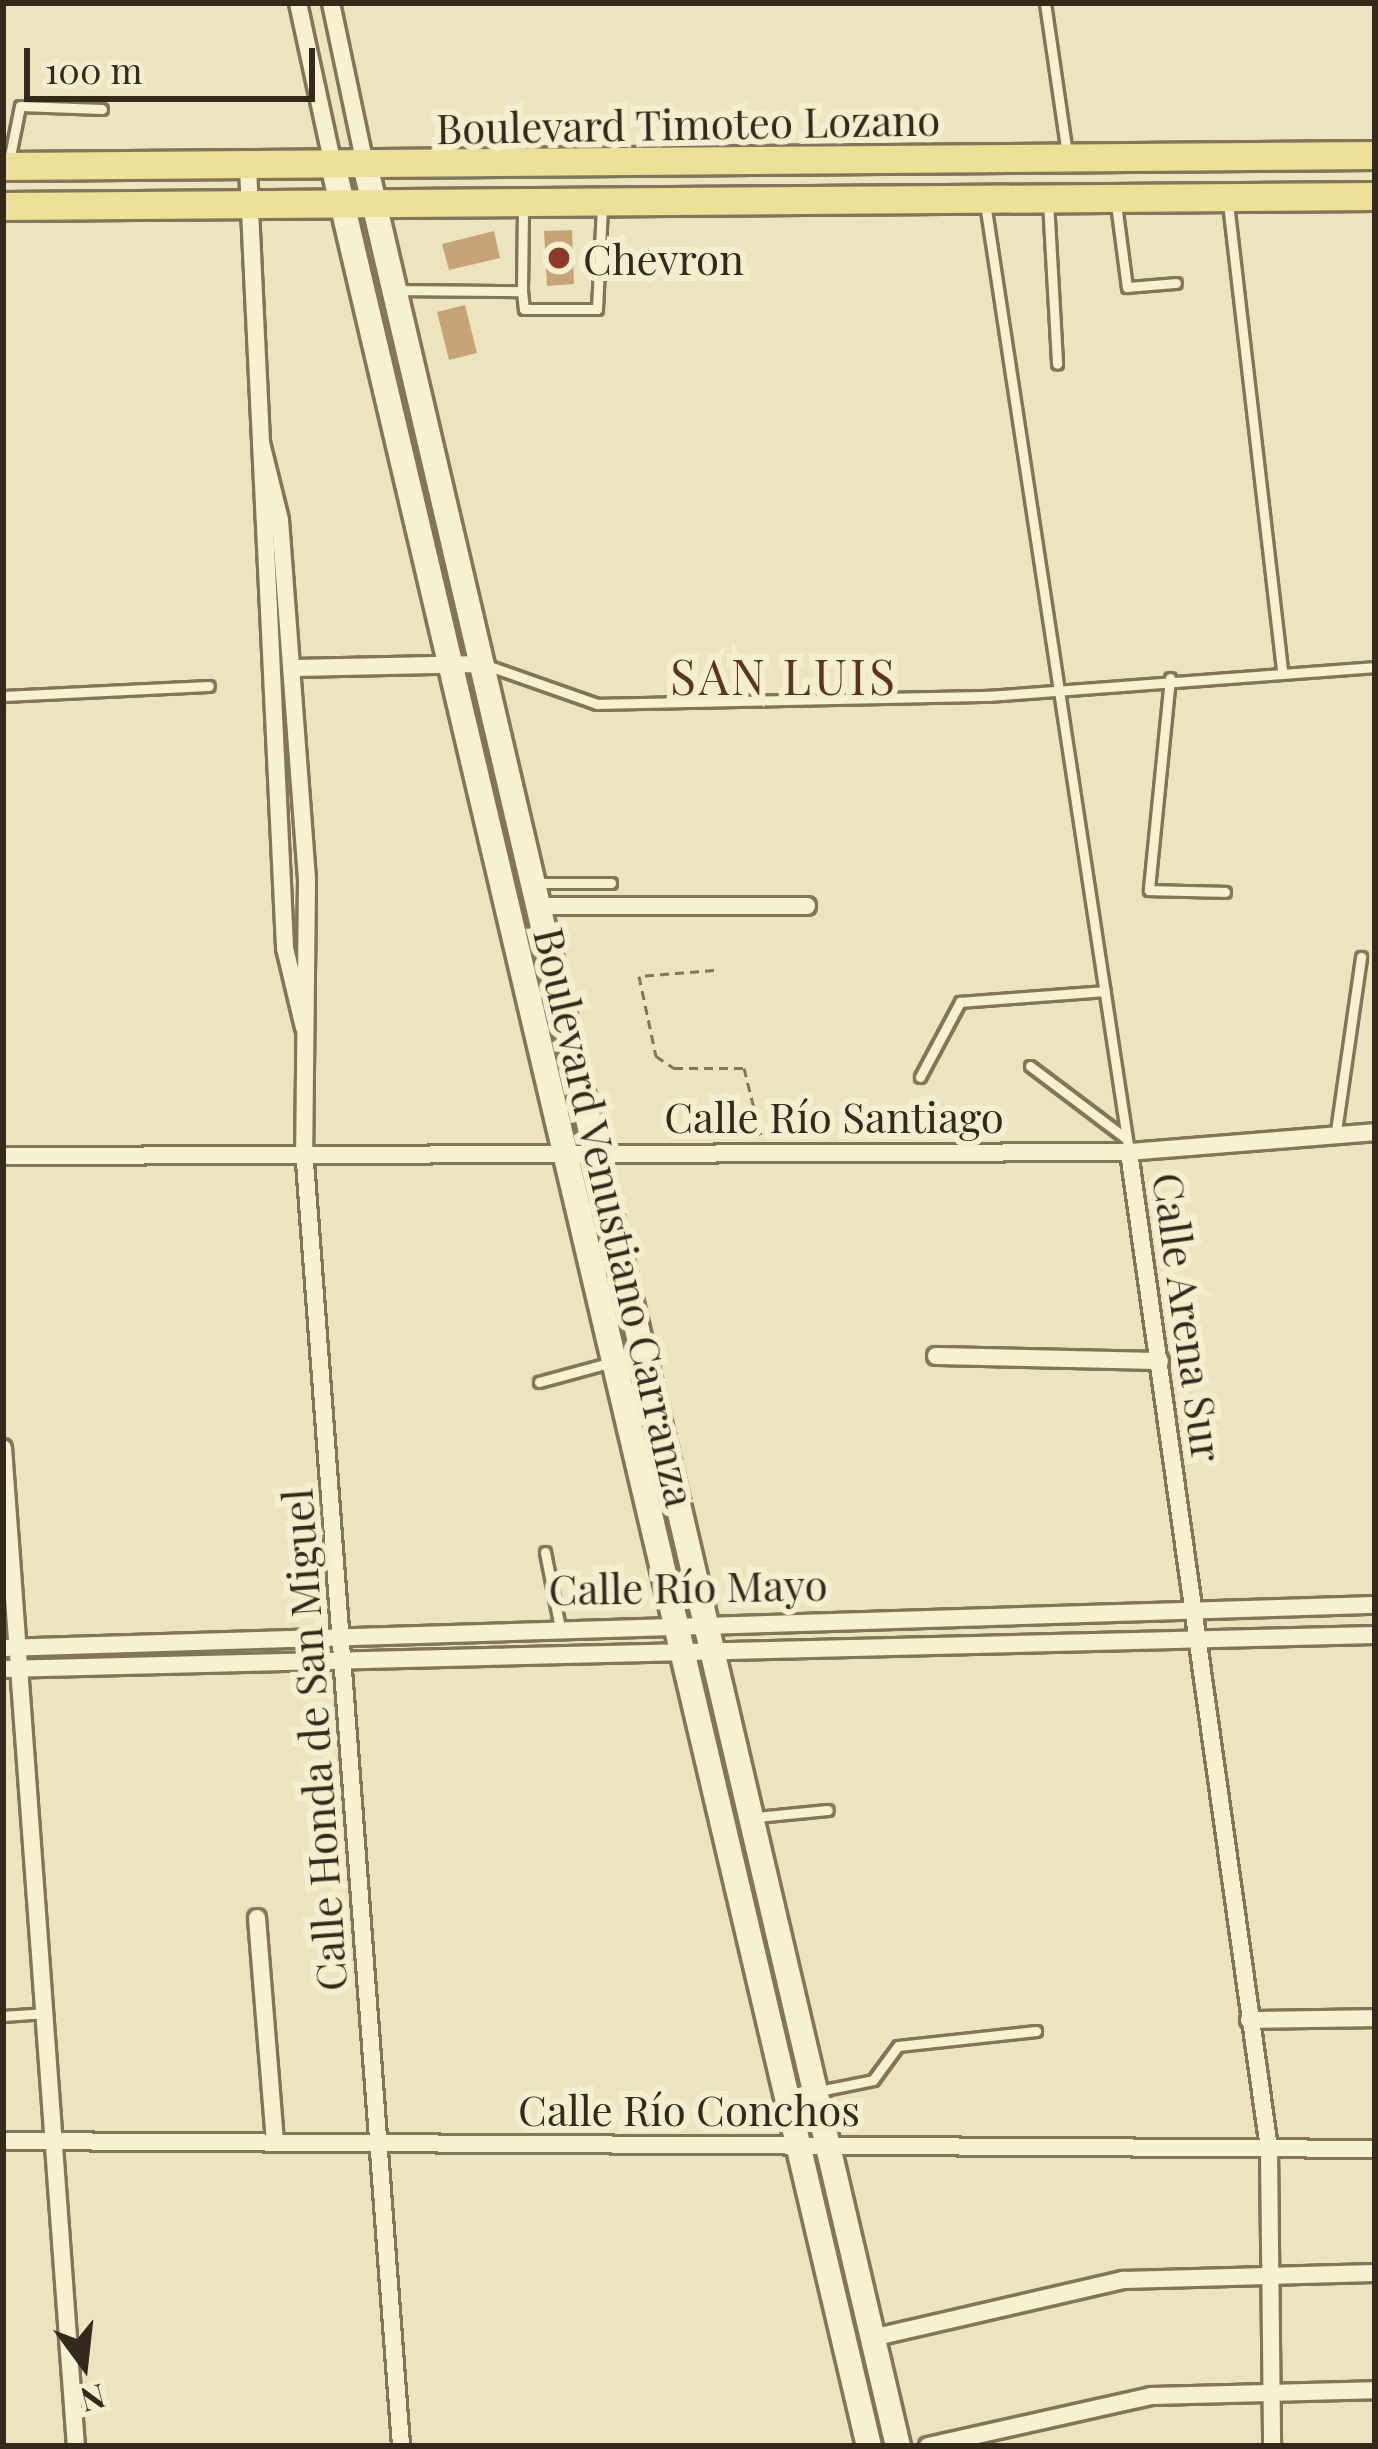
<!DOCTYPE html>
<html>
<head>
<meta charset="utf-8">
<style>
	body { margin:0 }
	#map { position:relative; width:1378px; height:2449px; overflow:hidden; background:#ebe4bf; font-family:"Playfair Display",serif }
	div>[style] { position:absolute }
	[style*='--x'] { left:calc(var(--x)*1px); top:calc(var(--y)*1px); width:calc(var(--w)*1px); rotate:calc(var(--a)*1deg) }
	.building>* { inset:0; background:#c7a477 }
	.path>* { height:3px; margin-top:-1.5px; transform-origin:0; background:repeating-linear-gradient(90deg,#827558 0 9px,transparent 0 15px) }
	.roads { filter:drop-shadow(3px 0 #827558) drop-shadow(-3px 0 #827558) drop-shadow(0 3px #827558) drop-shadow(0 -3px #827558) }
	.service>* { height:9px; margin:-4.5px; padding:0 4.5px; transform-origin:4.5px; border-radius:4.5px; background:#f6f1d1 }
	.minor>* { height:16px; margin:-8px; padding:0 8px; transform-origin:8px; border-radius:8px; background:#f6f1d1 }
	.secondary>* { height:24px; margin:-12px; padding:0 12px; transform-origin:12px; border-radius:12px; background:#f6f1d1 }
	.primary>* { height:27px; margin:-13.5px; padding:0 13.5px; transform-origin:13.5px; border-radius:13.5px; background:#eddf98 }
	.dots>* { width:33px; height:33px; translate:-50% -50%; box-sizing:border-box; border:6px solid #f3eece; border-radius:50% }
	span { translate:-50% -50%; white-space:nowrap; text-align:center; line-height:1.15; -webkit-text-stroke:12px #f3eece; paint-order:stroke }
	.street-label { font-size:42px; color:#332a1c }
	.poi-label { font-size:42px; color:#332a1c }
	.left { translate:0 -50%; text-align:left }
	.quarter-label { font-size:48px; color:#5d341e; letter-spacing:3px }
	.frame { position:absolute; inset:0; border:6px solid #332a1c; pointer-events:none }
	.north { position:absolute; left:24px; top:2305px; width:120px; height:120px; -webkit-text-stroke:9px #f3eece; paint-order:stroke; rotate:165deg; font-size:33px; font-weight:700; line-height:48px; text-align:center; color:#332a1c }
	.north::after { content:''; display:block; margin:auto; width:42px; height:54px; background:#332a1c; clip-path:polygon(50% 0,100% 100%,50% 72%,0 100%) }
	.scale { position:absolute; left:24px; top:48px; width:291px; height:54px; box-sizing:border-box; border:6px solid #332a1c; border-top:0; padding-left:15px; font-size:36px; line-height:42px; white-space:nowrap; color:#332a1c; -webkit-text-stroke:9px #f3eece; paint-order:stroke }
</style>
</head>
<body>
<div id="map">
	<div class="building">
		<div style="clip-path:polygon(572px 230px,574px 284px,547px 286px,544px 231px)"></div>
		<div style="clip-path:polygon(494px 231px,500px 258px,449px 270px,442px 244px)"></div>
		<div style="clip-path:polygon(465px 305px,477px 353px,449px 360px,437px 312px)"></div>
	</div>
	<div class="path">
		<div style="--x:714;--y:970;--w:75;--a:175.4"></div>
		<div style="--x:639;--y:976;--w:82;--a:78"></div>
		<div style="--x:656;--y:1056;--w:22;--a:34"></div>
		<div style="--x:674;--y:1068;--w:70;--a:0"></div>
		<div style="--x:744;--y:1068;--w:70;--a:76"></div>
	</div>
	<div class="roads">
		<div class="service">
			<div style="--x:1045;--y:3;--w:153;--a:81.7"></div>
			<div style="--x:9;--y:161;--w:56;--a:-78.7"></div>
			<div style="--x:20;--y:106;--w:82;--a:2.1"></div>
			<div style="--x:1048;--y:201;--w:163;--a:86.8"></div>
			<div style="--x:985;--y:203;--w:960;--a:81.37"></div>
			<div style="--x:1228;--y:203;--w:472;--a:83.4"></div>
			<div style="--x:1116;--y:204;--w:84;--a:82.5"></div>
			<div style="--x:1127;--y:287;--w:49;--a:-4.7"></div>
			<div style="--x:397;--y:290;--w:125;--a:0.5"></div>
			<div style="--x:522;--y:291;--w:85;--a:-89.3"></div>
			<div style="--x:522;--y:291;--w:18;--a:84"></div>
			<div style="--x:524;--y:309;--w:73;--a:0"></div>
			<div style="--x:597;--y:309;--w:104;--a:-87.2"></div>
			<div style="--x:489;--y:666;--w:114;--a:19.4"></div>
			<div style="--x:597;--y:704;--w:392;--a:-1.2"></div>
			<div style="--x:989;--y:696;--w:387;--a:-4.3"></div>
			<div style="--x:1170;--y:678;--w:213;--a:95.7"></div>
			<div style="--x:1149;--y:890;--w:76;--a:1.5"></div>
			<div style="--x:3;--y:696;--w:206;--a:-2.8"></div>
			<div style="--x:534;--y:883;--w:77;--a:0"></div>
			<div style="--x:1030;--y:1066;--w:121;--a:37"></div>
			<div style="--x:920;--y:1077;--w:85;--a:-61.9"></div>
			<div style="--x:960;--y:1002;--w:145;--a:-4.3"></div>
			<div style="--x:1336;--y:1131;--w:176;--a:-81.8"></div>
			<div style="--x:539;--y:1382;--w:73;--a:-15.2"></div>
			<div style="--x:545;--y:1552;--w:72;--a:78.8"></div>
			<div style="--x:756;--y:1817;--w:72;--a:-5.6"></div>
			<div style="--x:3;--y:2016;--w:39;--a:-4"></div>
			<div style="--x:819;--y:2091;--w:55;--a:-11.5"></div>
			<div style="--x:873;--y:2080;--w:42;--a:-53.7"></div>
			<div style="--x:898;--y:2046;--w:139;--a:-6.2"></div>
		</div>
		<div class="minor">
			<div style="--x:298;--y:3;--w:170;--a:77.8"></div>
			<div style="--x:331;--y:3;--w:170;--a:78.1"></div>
			<div style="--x:248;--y:168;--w:781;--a:87.28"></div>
			<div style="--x:285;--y:948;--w:82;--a:76.6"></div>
			<div style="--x:261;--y:443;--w:79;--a:76.1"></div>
			<div style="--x:280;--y:520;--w:361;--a:85.7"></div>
			<div style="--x:307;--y:880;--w:269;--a:90.6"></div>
			<div style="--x:304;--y:1149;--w:1301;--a:85.72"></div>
			<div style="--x:292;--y:668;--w:192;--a:-1.2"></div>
			<div style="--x:540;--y:906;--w:267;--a:0"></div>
			<div style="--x:1129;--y:1152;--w:1006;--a:82"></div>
			<div style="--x:1269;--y:2148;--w:298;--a:89.4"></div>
			<div style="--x:3;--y:1156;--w:1126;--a:-0.2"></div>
			<div style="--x:1129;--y:1152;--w:247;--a:-4.6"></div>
			<div style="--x:936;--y:1356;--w:224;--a:1.3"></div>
			<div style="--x:3;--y:1448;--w:1001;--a:85.82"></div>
			<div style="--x:3;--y:1648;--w:1373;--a:-1.8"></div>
			<div style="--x:3;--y:1669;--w:1372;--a:-1.42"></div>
			<div style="--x:257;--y:1918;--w:224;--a:85.4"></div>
			<div style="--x:1249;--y:2020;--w:126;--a:-0.9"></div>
			<div style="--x:3;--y:2141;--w:1372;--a:0.33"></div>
			<div style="--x:872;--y:2338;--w:258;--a:-13"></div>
			<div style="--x:1123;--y:2280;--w:252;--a:-1.6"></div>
			<div style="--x:928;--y:2446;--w:229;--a:-12.6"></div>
			<div style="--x:1151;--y:2396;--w:224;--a:-1.5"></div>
		</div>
		<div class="secondary">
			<div style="--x:334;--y:169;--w:2339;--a:76.78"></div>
			<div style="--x:366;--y:169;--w:2338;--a:76.85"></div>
		</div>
		<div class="primary">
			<div style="--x:3;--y:166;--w:1372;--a:-0.46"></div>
			<div style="--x:3;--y:206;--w:1372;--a:-0.42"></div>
		</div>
	</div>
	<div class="dots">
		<div style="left:559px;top:258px;background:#8e392c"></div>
	</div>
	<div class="street-label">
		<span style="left:688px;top:123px;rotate:-1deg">Boulevard Timoteo Lozano</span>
		<span style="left:834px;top:1116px">Calle Río Santiago</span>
		<span style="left:616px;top:1217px;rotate:77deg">Boulevard Venustiano Carranza</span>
		<span style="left:1189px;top:1317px;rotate:82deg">Calle Arena Sur</span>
		<span style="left:688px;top:1586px;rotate:-1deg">Calle Río Mayo</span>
		<span style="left:313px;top:1740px;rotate:-94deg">Calle Honda de San Miguel</span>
		<span style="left:689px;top:2109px">Calle Río Conchos</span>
	</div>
	<div class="poi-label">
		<span class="left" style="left:583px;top:258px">Chevron</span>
	</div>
	<div class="quarter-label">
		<span style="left:784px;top:676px">SAN LUIS</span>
	</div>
	<div class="frame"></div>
	<div class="north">N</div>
	<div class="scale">100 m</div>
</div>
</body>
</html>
